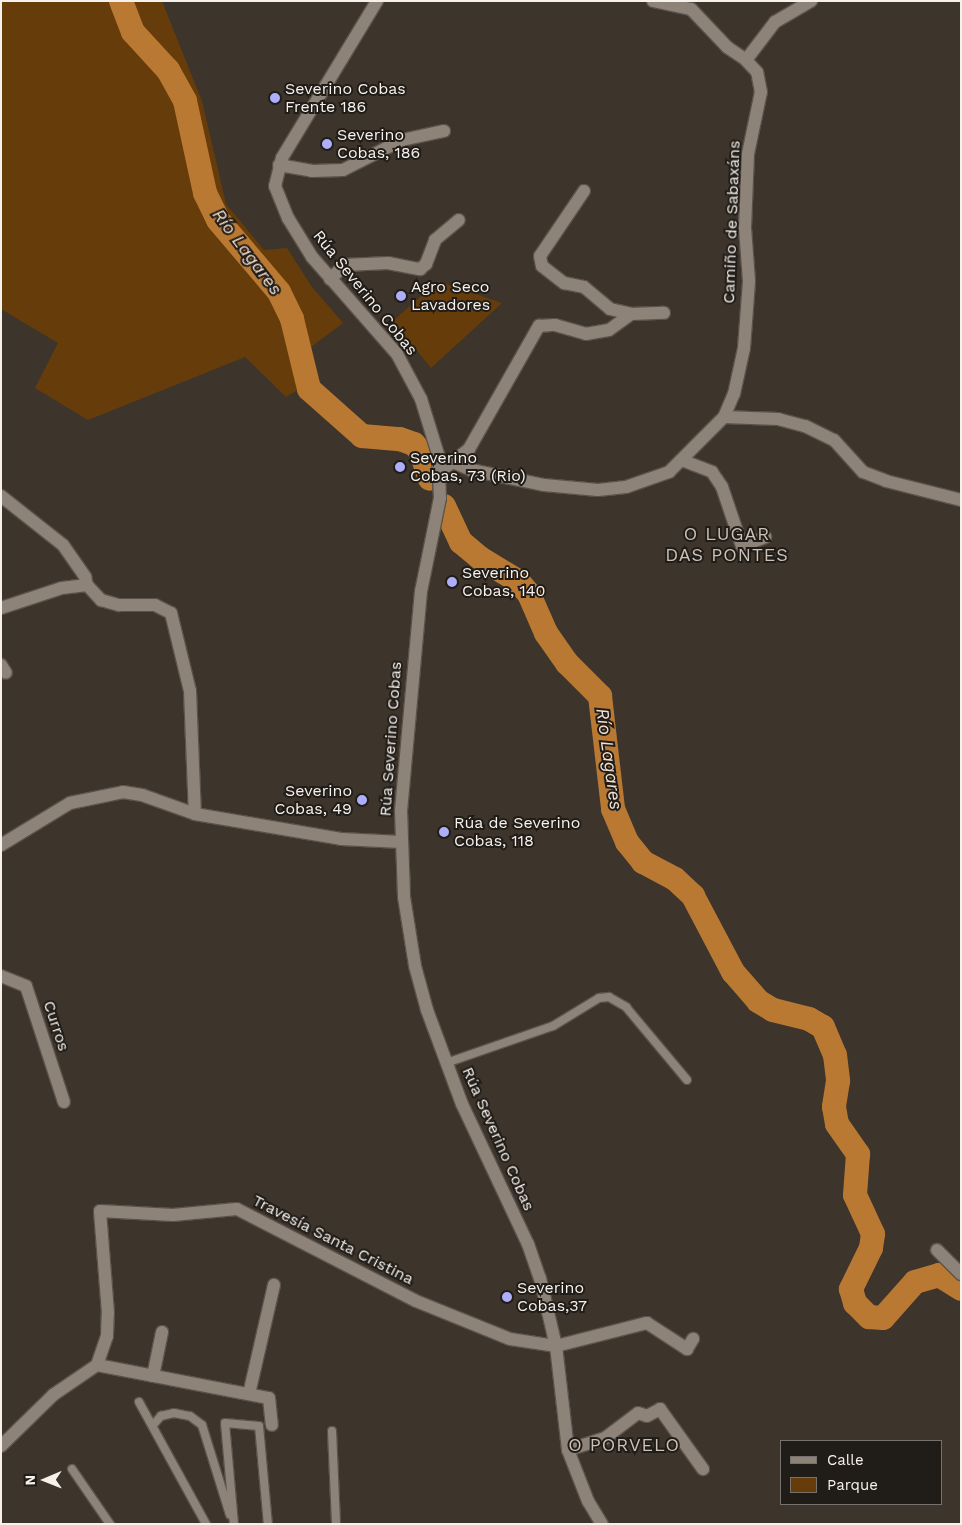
<!DOCTYPE html>
<html>
<head>
<meta charset="utf-8">
<style>
	body { margin:0 }
	#map { position:relative; width:962px; height:1525px; overflow:hidden; background:#3d342b; font-family:"Work Sans",sans-serif }
	div>[style] { position:absolute }
	[style*='--x'] { left:calc(var(--x)*1px); top:calc(var(--y)*1px); width:calc(var(--w)*1px); rotate:calc(var(--a)*1deg) }
	.green>* { inset:0; background:#663d0a }
	.river>* { height:24px; margin:-12px; padding:0 12px; transform-origin:12px; border-radius:12px; background:#b97932 }
	.roads { filter:drop-shadow(1px 0 #5b534b) drop-shadow(-1px 0 #5b534b) drop-shadow(0 1px #5b534b) drop-shadow(0 -1px #5b534b) }
	.lane>* { height:8px; margin:-4px; padding:0 4px; transform-origin:4px; border-radius:4px; background:#8e8379 }
	.street>* { height:12px; margin:-6px; padding:0 6px; transform-origin:6px; border-radius:6px; background:#8e8379 }
	.dots>* { width:14px; height:14px; translate:-50% -50%; box-sizing:border-box; border:2px solid #201c18; border-radius:50% }
	span { translate:-50% -50%; white-space:nowrap; text-align:center; line-height:1.15; -webkit-text-stroke:4px #201c18; paint-order:stroke }
	.poi-label { font-size:16px; color:#f7f1eb }
	.left { translate:0 -50%; text-align:left }
	.right { translate:-100% -50%; text-align:right }
	.street-label { font-size:16px; color:#f7f1eb }
	.water-label { font-size:18px; color:#f2e0d0; font-style:italic }
	.neighbourhood-label { font-size:18px; color:#cdc1b7; letter-spacing:1px }
	.frame { position:absolute; inset:0; border:2px solid #f7f1eb; pointer-events:none }
	.legend { position:absolute; left:780px; top:1440px; width:162px; height:65px; box-sizing:border-box; background:#201c18; border:1px solid #76716c; margin:0; padding:6px 9px; list-style:none; font-size:15px; color:#f7f1eb }
	.legend li { display:flex; align-items:center; gap:10px; height:25px }
	.legend b { width:25px; border:1px solid #76716c }
	.north { position:absolute; left:20px; top:1455px; width:50px; height:50px; -webkit-text-stroke:4px #201c18; paint-order:stroke; rotate:269deg; font-size:14px; font-weight:700; line-height:20px; text-align:center; color:#f7f1eb }
	.north::after { content:''; display:block; margin:auto; width:18px; height:22px; background:#f7f1eb; clip-path:polygon(50% 0,100% 100%,50% 72%,0 100%) }
</style>
</head>
<body>
<div id="map">
	<div class="green">
		<div style="clip-path:polygon(1px 1px,162px 1px,202px 101px,226px 204px,264px 250px,287px 248px,312px 287px,343px 323px,307px 350px,318px 378px,286px 397px,245px 357px,88px 420px,35px 388px,58px 343px,1px 309px)"></div>
		<div style="clip-path:polygon(438px 281px,502px 303px,431px 368px,393px 321px)"></div>
	</div>
	<div class="river">
		<div style="--x:121;--y:1;--w:33;--a:69"></div>
		<div style="--x:133;--y:32;--w:52;--a:47.4"></div>
		<div style="--x:168;--y:70;--w:35;--a:61"></div>
		<div style="--x:185;--y:101;--w:94;--a:77.7"></div>
		<div style="--x:205;--y:193;--w:30;--a:64"></div>
		<div style="--x:218;--y:220;--w:94;--a:49.7"></div>
		<div style="--x:279;--y:292;--w:30;--a:64"></div>
		<div style="--x:292;--y:319;--w:72;--a:76.3"></div>
		<div style="--x:309;--y:389;--w:71;--a:41.6"></div>
		<div style="--x:362;--y:436;--w:38;--a:5"></div>
		<div style="--x:400;--y:439;--w:15;--a:20"></div>
		<div style="--x:414;--y:444;--w:11;--a:49"></div>
		<div style="--x:421;--y:452;--w:28;--a:72"></div>
		<div style="--x:444;--y:506;--w:40;--a:65"></div>
		<div style="--x:461;--y:542;--w:25;--a:40"></div>
		<div style="--x:480;--y:558;--w:44;--a:31.2"></div>
		<div style="--x:518;--y:581;--w:17;--a:50"></div>
		<div style="--x:529;--y:594;--w:43;--a:66.4"></div>
		<div style="--x:546;--y:633;--w:37;--a:55"></div>
		<div style="--x:567;--y:663;--w:47;--a:45"></div>
		<div style="--x:600;--y:696;--w:114;--a:83.4"></div>
		<div style="--x:613;--y:809;--w:36;--a:67"></div>
		<div style="--x:627;--y:842;--w:26;--a:51"></div>
		<div style="--x:643;--y:862;--w:36;--a:28"></div>
		<div style="--x:675;--y:879;--w:25;--a:43"></div>
		<div style="--x:693;--y:896;--w:86;--a:62.2"></div>
		<div style="--x:733;--y:972;--w:38;--a:49"></div>
		<div style="--x:758;--y:1001;--w:17;--a:31"></div>
		<div style="--x:773;--y:1010;--w:37;--a:14"></div>
		<div style="--x:809;--y:1019;--w:16;--a:30"></div>
		<div style="--x:823;--y:1027;--w:30;--a:67"></div>
		<div style="--x:835;--y:1055;--w:26;--a:83"></div>
		<div style="--x:838;--y:1081;--w:26;--a:99"></div>
		<div style="--x:834;--y:1107;--w:17;--a:80"></div>
		<div style="--x:837;--y:1124;--w:37;--a:55"></div>
		<div style="--x:858;--y:1154;--w:41;--a:94.2"></div>
		<div style="--x:855;--y:1195;--w:43;--a:65.2"></div>
		<div style="--x:873;--y:1234;--w:14;--a:98"></div>
		<div style="--x:871;--y:1248;--w:46;--a:116"></div>
		<div style="--x:851;--y:1289;--w:15;--a:74"></div>
		<div style="--x:855;--y:1303;--w:20;--a:45"></div>
		<div style="--x:869;--y:1317;--w:14;--a:4"></div>
		<div style="--x:883;--y:1318;--w:48;--a:-48.4"></div>
		<div style="--x:915;--y:1282;--w:25;--a:-16"></div>
		<div style="--x:939;--y:1275;--w:26;--a:32"></div>
	</div>
	<div class="roads">
		<div class="lane">
			<div style="--x:446;--y:1063;--w:113;--a:-19.1"></div>
			<div style="--x:553;--y:1026;--w:54;--a:-31.3"></div>
			<div style="--x:599;--y:998;--w:10;--a:-6"></div>
			<div style="--x:609;--y:997;--w:20;--a:30"></div>
			<div style="--x:626;--y:1007;--w:95;--a:50.1"></div>
			<div style="--x:139;--y:1402;--w:139;--a:61.2"></div>
			<div style="--x:154;--y:1424;--w:11;--a:-49"></div>
			<div style="--x:161;--y:1416;--w:13;--a:-13"></div>
			<div style="--x:174;--y:1413;--w:16;--a:11"></div>
			<div style="--x:190;--y:1416;--w:15;--a:37"></div>
			<div style="--x:202;--y:1425;--w:94;--a:72.7"></div>
			<div style="--x:332;--y:1431;--w:93;--a:87.5"></div>
			<div style="--x:72;--y:1469;--w:67;--a:55.4"></div>
			<div style="--x:234;--y:1524;--w:101;--a:-95.1"></div>
			<div style="--x:225;--y:1423;--w:34;--a:5"></div>
			<div style="--x:259;--y:1426;--w:98;--a:84.8"></div>
		</div>
		<div class="street">
			<div style="--x:377;--y:1;--w:184;--a:121.2"></div>
			<div style="--x:282;--y:158;--w:29;--a:104"></div>
			<div style="--x:275;--y:186;--w:35;--a:68"></div>
			<div style="--x:288;--y:218;--w:46;--a:58.4"></div>
			<div style="--x:312;--y:257;--w:129;--a:48.8"></div>
			<div style="--x:397;--y:354;--w:51;--a:61.9"></div>
			<div style="--x:421;--y:399;--w:58;--a:72.8"></div>
			<div style="--x:438;--y:454;--w:44;--a:87.4"></div>
			<div style="--x:440;--y:498;--w:95;--a:101.5"></div>
			<div style="--x:421;--y:591;--w:220;--a:95.2"></div>
			<div style="--x:401;--y:810;--w:87;--a:88"></div>
			<div style="--x:404;--y:897;--w:70;--a:80.9"></div>
			<div style="--x:415;--y:966;--w:46;--a:74.7"></div>
			<div style="--x:427;--y:1010;--w:100;--a:69.6"></div>
			<div style="--x:462;--y:1104;--w:155;--a:64.8"></div>
			<div style="--x:528;--y:1244;--w:36;--a:71"></div>
			<div style="--x:540;--y:1278;--w:70;--a:76.8"></div>
			<div style="--x:556;--y:1346;--w:105;--a:83.4"></div>
			<div style="--x:568;--y:1450;--w:55;--a:68.6"></div>
			<div style="--x:588;--y:1501;--w:27;--a:59"></div>
			<div style="--x:653;--y:1;--w:39;--a:12"></div>
			<div style="--x:691;--y:9;--w:52;--a:46.5"></div>
			<div style="--x:727;--y:47;--w:23;--a:34"></div>
			<div style="--x:279;--y:165;--w:34;--a:10"></div>
			<div style="--x:312;--y:171;--w:31;--a:-2"></div>
			<div style="--x:343;--y:170;--w:66;--a:-27"></div>
			<div style="--x:402;--y:140;--w:43;--a:-12.1"></div>
			<div style="--x:584;--y:191;--w:78;--a:124.1"></div>
			<div style="--x:540;--y:256;--w:10;--a:79"></div>
			<div style="--x:542;--y:266;--w:28;--a:38"></div>
			<div style="--x:564;--y:283;--w:20;--a:11"></div>
			<div style="--x:584;--y:287;--w:34;--a:40"></div>
			<div style="--x:610;--y:309;--w:22;--a:13"></div>
			<div style="--x:330;--y:279;--w:21;--a:-43"></div>
			<div style="--x:345;--y:265;--w:43;--a:-2.7"></div>
			<div style="--x:388;--y:263;--w:33;--a:11"></div>
			<div style="--x:420;--y:269;--w:8;--a:-40"></div>
			<div style="--x:426;--y:264;--w:26;--a:-69"></div>
			<div style="--x:435;--y:240;--w:31;--a:-40"></div>
			<div style="--x:724;--y:417;--w:54;--a:2.1"></div>
			<div style="--x:778;--y:419;--w:28;--a:15"></div>
			<div style="--x:805;--y:426;--w:32;--a:26"></div>
			<div style="--x:834;--y:440;--w:43;--a:47.8"></div>
			<div style="--x:863;--y:472;--w:25;--a:21"></div>
			<div style="--x:886;--y:481;--w:77;--a:14.2"></div>
			<div style="--x:684;--y:461;--w:30;--a:21"></div>
			<div style="--x:712;--y:472;--w:18;--a:56"></div>
			<div style="--x:722;--y:487;--w:62;--a:71.3"></div>
			<div style="--x:742;--y:546;--w:25;--a:-21"></div>
			<div style="--x:453;--y:462;--w:21;--a:-39"></div>
			<div style="--x:469;--y:449;--w:142;--a:-60.4"></div>
			<div style="--x:539;--y:326;--w:16;--a:-4"></div>
			<div style="--x:555;--y:325;--w:32;--a:16"></div>
			<div style="--x:586;--y:334;--w:23;--a:-10"></div>
			<div style="--x:609;--y:330;--w:27;--a:-36"></div>
			<div style="--x:631;--y:314;--w:33;--a:-2"></div>
			<div style="--x:440;--y:471;--w:16;--a:-35"></div>
			<div style="--x:453;--y:462;--w:20;--a:24"></div>
			<div style="--x:471;--y:470;--w:75;--a:11.6"></div>
			<div style="--x:544;--y:485;--w:54;--a:5.3"></div>
			<div style="--x:598;--y:490;--w:28;--a:-6"></div>
			<div style="--x:626;--y:487;--w:46;--a:-19.2"></div>
			<div style="--x:669;--y:472;--w:78;--a:-45"></div>
			<div style="--x:724;--y:417;--w:25;--a:-67"></div>
			<div style="--x:734;--y:394;--w:47;--a:-77.7"></div>
			<div style="--x:744;--y:348;--w:67;--a:-85.7"></div>
			<div style="--x:749;--y:281;--w:53;--a:-94.3"></div>
			<div style="--x:745;--y:228;--w:74;--a:-87.7"></div>
			<div style="--x:748;--y:154;--w:63;--a:-78.2"></div>
			<div style="--x:761;--y:92;--w:20;--a:-101"></div>
			<div style="--x:757;--y:72;--w:16;--a:-133"></div>
			<div style="--x:746;--y:60;--w:48;--a:-52.7"></div>
			<div style="--x:775;--y:22;--w:42;--a:-30.3"></div>
			<div style="--x:1;--y:496;--w:79;--a:38.3"></div>
			<div style="--x:63;--y:545;--w:39;--a:55"></div>
			<div style="--x:85;--y:577;--w:8;--a:76"></div>
			<div style="--x:87;--y:585;--w:21;--a:47"></div>
			<div style="--x:101;--y:600;--w:19;--a:16"></div>
			<div style="--x:119;--y:605;--w:36;--a:0"></div>
			<div style="--x:155;--y:605;--w:18;--a:27"></div>
			<div style="--x:171;--y:613;--w:80;--a:76.3"></div>
			<div style="--x:190;--y:691;--w:123;--a:87.7"></div>
			<div style="--x:1;--y:608;--w:64;--a:-18.2"></div>
			<div style="--x:62;--y:588;--w:25;--a:-7"></div>
			<div style="--x:1;--y:665;--w:9;--a:58"></div>
			<div style="--x:1;--y:845;--w:81;--a:-31.3"></div>
			<div style="--x:70;--y:803;--w:54;--a:-11.7"></div>
			<div style="--x:123;--y:792;--w:19;--a:9"></div>
			<div style="--x:142;--y:795;--w:56;--a:19.7"></div>
			<div style="--x:195;--y:814;--w:148;--a:9.7"></div>
			<div style="--x:341;--y:839;--w:60;--a:2.9"></div>
			<div style="--x:1;--y:976;--w:27;--a:22"></div>
			<div style="--x:26;--y:986;--w:122;--a:71.9"></div>
			<div style="--x:937;--y:1250;--w:34;--a:45"></div>
			<div style="--x:97;--y:1365;--w:175;--a:10.9"></div>
			<div style="--x:269;--y:1398;--w:27;--a:84"></div>
			<div style="--x:153;--y:1376;--w:45;--a:-78.4"></div>
			<div style="--x:249;--y:1394;--w:112;--a:-77.1"></div>
			<div style="--x:1;--y:1446;--w:73;--a:-44.4"></div>
			<div style="--x:53;--y:1395;--w:53;--a:-34.3"></div>
			<div style="--x:97;--y:1365;--w:31;--a:-71"></div>
			<div style="--x:107;--y:1336;--w:23;--a:-88"></div>
			<div style="--x:108;--y:1313;--w:102;--a:-94.5"></div>
			<div style="--x:100;--y:1211;--w:73;--a:3.1"></div>
			<div style="--x:173;--y:1215;--w:64;--a:-5.4"></div>
			<div style="--x:237;--y:1209;--w:201;--a:27.2"></div>
			<div style="--x:416;--y:1301;--w:101;--a:22"></div>
			<div style="--x:510;--y:1339;--w:47;--a:8.7"></div>
			<div style="--x:556;--y:1346;--w:94;--a:-14.2"></div>
			<div style="--x:647;--y:1323;--w:48;--a:33"></div>
			<div style="--x:687;--y:1349;--w:12;--a:-59"></div>
			<div style="--x:568;--y:1450;--w:39;--a:-18"></div>
			<div style="--x:605;--y:1438;--w:41;--a:-37.1"></div>
			<div style="--x:638;--y:1413;--w:9;--a:18"></div>
			<div style="--x:647;--y:1416;--w:15;--a:-28"></div>
			<div style="--x:660;--y:1409;--w:74;--a:54.4"></div>
		</div>
	</div>
	<div class="dots">
		<div style="left:275px;top:98px;background:#adaffb"></div>
		<div style="left:327px;top:144px;background:#adaffb"></div>
		<div style="left:401px;top:296px;background:#adaffb"></div>
		<div style="left:400px;top:467px;background:#adaffb"></div>
		<div style="left:452px;top:582px;background:#adaffb"></div>
		<div style="left:362px;top:800px;background:#adaffb"></div>
		<div style="left:444px;top:832px;background:#adaffb"></div>
		<div style="left:507px;top:1297px;background:#adaffb"></div>
	</div>
	<div class="poi-label">
		<span class="left" style="left:285px;top:98px">Severino Cobas<br>Frente 186</span>
		<span class="left" style="left:337px;top:144px">Severino<br>Cobas, 186</span>
		<span class="left" style="left:411px;top:296px">Agro Seco<br>Lavadores</span>
		<span class="left" style="left:410px;top:467px">Severino<br>Cobas, 73 (Rio)</span>
		<span class="left" style="left:462px;top:582px">Severino<br>Cobas, 140</span>
		<span class="right" style="left:352px;top:800px">Severino<br>Cobas, 49</span>
		<span class="left" style="left:454px;top:832px">Rúa de Severino<br>Cobas, 118</span>
		<span class="left" style="left:517px;top:1297px">Severino<br>Cobas,37</span>
	</div>
	<div class="street-label">
		<span style="left:732px;top:222px;rotate:-88deg">Camiño de Sabaxáns</span>
		<span style="left:365px;top:293px;rotate:51deg">Rúa Severino Cobas</span>
		<span style="left:391px;top:739px;rotate:-86deg">Rúa Severino Cobas</span>
		<span style="left:56px;top:1026px;rotate:72deg">Curros</span>
		<span style="left:498px;top:1139px;rotate:66deg">Rúa Severino Cobas</span>
		<span style="left:333px;top:1240px;rotate:27deg">Travesía Santa Cristina</span>
	</div>
	<div class="water-label">
		<span style="left:247px;top:252px;rotate:53deg">Río Lagares</span>
		<span style="left:609px;top:759px;rotate:82deg">Río Lagares</span>
	</div>
	<div class="neighbourhood-label">
		<span style="left:727px;top:545px">O LUGAR<br>DAS PONTES</span>
		<span style="left:624px;top:1445px">O PORVELO</span>
	</div>
	<div class="frame"></div>
	<ul class="legend">
	<li><b style="height:6px;background:#8e8379"></b>Calle</li>
	<li><b style="height:14px;background:#663d0a"></b>Parque</li>
	</ul>
	<div class="north">N</div>
</div>
</body>
</html>
